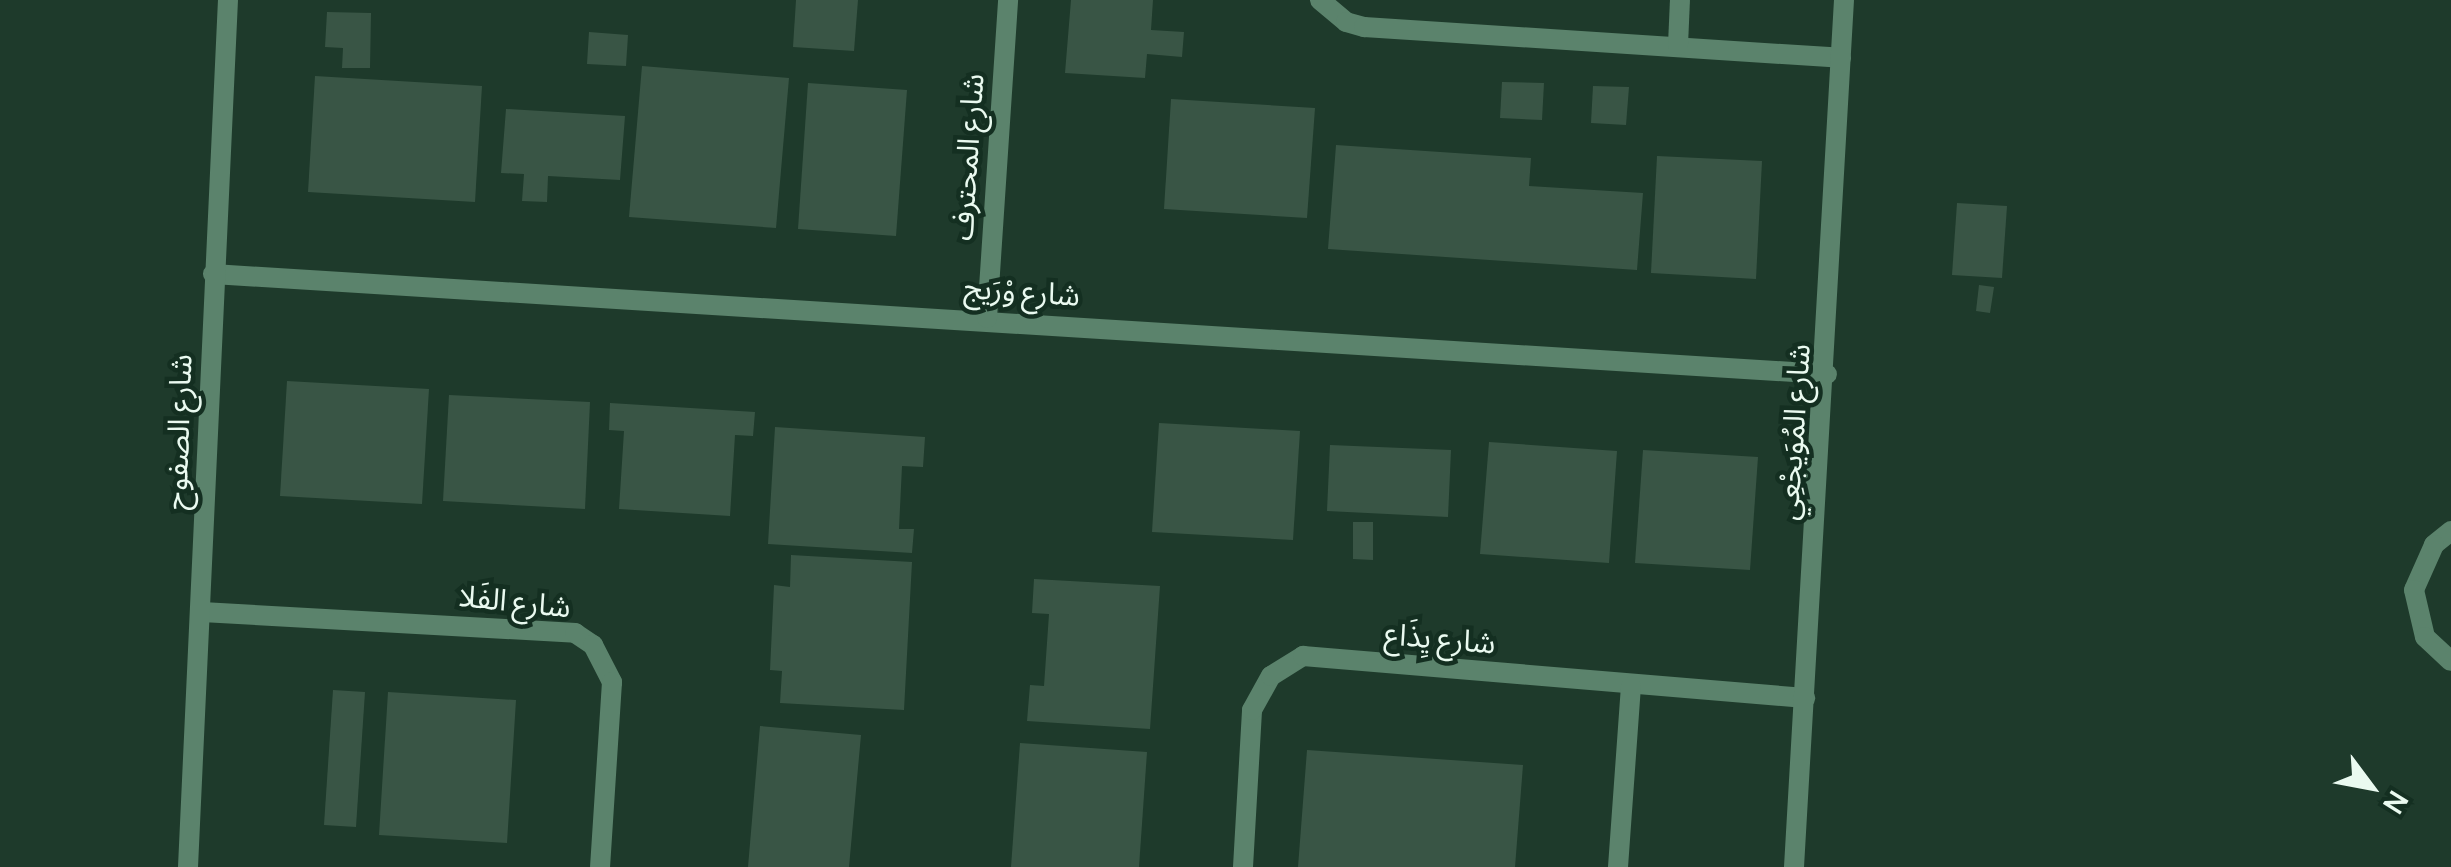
<!DOCTYPE html>
<html>
<head>
<meta charset="utf-8">
<style>
	body { margin:0 }
	#map { position:relative; width:2451px; height:867px; overflow:hidden; background:#1e3a2b; font-family:Manrope,"Noto Sans Arabic",sans-serif }
	div>[style] { position:absolute }
	[style*='--x'] { left:calc(var(--x)*1px); top:calc(var(--y)*1px); width:calc(var(--w)*1px); rotate:calc(var(--a)*1deg) }
	.building>* { inset:0; background:#395545 }
	.minor>* { height:20px; margin:-10px; padding:0 10px; transform-origin:10px; border-radius:10px; background:#5b836c }
	span { translate:-50% -50%; white-space:nowrap; text-align:center; line-height:1.15; -webkit-text-stroke:9px #142f21; paint-order:stroke }
	.street-label { font-size:30px; color:#eafaf0 }
	.north { position:absolute; left:2321px; top:737px; width:100px; height:100px; -webkit-text-stroke:8px #142f21; paint-order:stroke; rotate:122deg; font-size:28px; font-weight:700; line-height:40px; text-align:center; color:#eafaf0 }
	.north::after { content:''; display:block; margin:auto; width:35px; height:45px; background:#eafaf0; clip-path:polygon(50% 0,100% 100%,50% 72%,0 100%) }
</style>
</head>
<body>
<div id="map">
	<div class="building">
		<div style="clip-path:polygon(796px 0,858px 0,854px 51px,793px 47px)"></div>
		<div style="clip-path:polygon(1071px 0,1153px 0,1151px 30px,1184px 32px,1182px 57px,1147px 54px,1145px 78px,1065px 73px)"></div>
		<div style="clip-path:polygon(327px 12px,371px 13px,370px 68px,342px 68px,343px 48px,325px 47px)"></div>
		<div style="clip-path:polygon(589px 32px,628px 35px,626px 66px,587px 64px)"></div>
		<div style="clip-path:polygon(642px 66px,789px 78px,776px 228px,629px 217px)"></div>
		<div style="clip-path:polygon(315px 76px,482px 86px,475px 202px,308px 192px)"></div>
		<div style="clip-path:polygon(1502px 82px,1544px 83px,1542px 120px,1500px 118px)"></div>
		<div style="clip-path:polygon(808px 83px,907px 90px,896px 236px,798px 229px)"></div>
		<div style="clip-path:polygon(1593px 86px,1629px 87px,1626px 125px,1591px 123px)"></div>
		<div style="clip-path:polygon(1171px 99px,1315px 108px,1307px 218px,1164px 209px)"></div>
		<div style="clip-path:polygon(506px 109px,625px 116px,620px 180px,548px 176px,547px 202px,522px 201px,524px 174px,501px 173px)"></div>
		<div style="clip-path:polygon(1336px 145px,1531px 158px,1529px 186px,1643px 193px,1637px 270px,1328px 249px)"></div>
		<div style="clip-path:polygon(1657px 156px,1762px 161px,1756px 279px,1651px 273px)"></div>
		<div style="clip-path:polygon(1957px 203px,2007px 206px,2002px 278px,1952px 275px)"></div>
		<div style="clip-path:polygon(1979px 285px,1994px 287px,1990px 313px,1976px 311px)"></div>
		<div style="clip-path:polygon(287px 381px,429px 389px,422px 504px,280px 496px)"></div>
		<div style="clip-path:polygon(449px 395px,590px 402px,585px 509px,443px 501px)"></div>
		<div style="clip-path:polygon(610px 403px,755px 412px,753px 436px,735px 435px,730px 516px,619px 509px,624px 431px,609px 430px)"></div>
		<div style="clip-path:polygon(1159px 423px,1300px 431px,1293px 540px,1152px 532px)"></div>
		<div style="clip-path:polygon(775px 427px,925px 437px,923px 467px,902px 466px,899px 529px,914px 529px,912px 553px,768px 544px)"></div>
		<div style="clip-path:polygon(1489px 442px,1617px 451px,1609px 563px,1480px 554px)"></div>
		<div style="clip-path:polygon(1330px 445px,1451px 450px,1448px 517px,1327px 511px)"></div>
		<div style="clip-path:polygon(1643px 450px,1758px 457px,1750px 570px,1635px 563px)"></div>
		<div style="clip-path:polygon(1353px 522px,1373px 522px,1373px 560px,1353px 559px)"></div>
		<div style="clip-path:polygon(791px 555px,912px 562px,904px 710px,780px 703px,782px 671px,770px 670px,774px 585px,790px 587px)"></div>
		<div style="clip-path:polygon(1034px 579px,1160px 586px,1150px 729px,1027px 721px,1030px 685px,1044px 686px,1049px 614px,1032px 613px)"></div>
		<div style="clip-path:polygon(333px 690px,365px 692px,356px 827px,324px 825px)"></div>
		<div style="clip-path:polygon(388px 692px,516px 700px,507px 843px,379px 835px)"></div>
		<div style="clip-path:polygon(760px 726px,861px 735px,849px 867px,748px 867px)"></div>
		<div style="clip-path:polygon(1020px 743px,1147px 752px,1139px 867px,1011px 867px)"></div>
		<div style="clip-path:polygon(1307px 750px,1523px 765px,1515px 867px,1298px 867px)"></div>
	</div>
	<div class="minor">
		<div style="--x:1320;--y:0;--w:34;--a:40"></div>
		<div style="--x:1346;--y:22;--w:19;--a:16"></div>
		<div style="--x:1364;--y:27;--w:478;--a:3.7"></div>
		<div style="--x:1678;--y:45;--w:45;--a:-87.5"></div>
		<div style="--x:213;--y:274;--w:1617;--a:3.55"></div>
		<div style="--x:987;--y:318;--w:319;--a:-86.2"></div>
		<div style="--x:2451;--y:531;--w:22;--a:141"></div>
		<div style="--x:2434;--y:545;--w:49;--a:114"></div>
		<div style="--x:2414;--y:590;--w:48;--a:76.8"></div>
		<div style="--x:2425;--y:637;--w:35;--a:43"></div>
		<div style="--x:202;--y:612;--w:374;--a:3.2"></div>
		<div style="--x:575;--y:633;--w:22;--a:34"></div>
		<div style="--x:593;--y:645;--w:42;--a:62.8"></div>
		<div style="--x:612;--y:682;--w:185;--a:93.7"></div>
		<div style="--x:188;--y:867;--w:868;--a:-87.36"></div>
		<div style="--x:1243;--y:867;--w:157;--a:-86.7"></div>
		<div style="--x:1252;--y:710;--w:39;--a:-61"></div>
		<div style="--x:1271;--y:676;--w:38;--a:-32"></div>
		<div style="--x:1303;--y:656;--w:504;--a:4.78"></div>
		<div style="--x:1618;--y:867;--w:181;--a:-85.9"></div>
		<div style="--x:1794;--y:867;--w:868;--a:-86.7"></div>
	</div>
	<div class="street-label">
		<span style="left:967px;top:157px;rotate:-86deg">شارع المحترف</span>
		<span style="left:1022px;top:291px;rotate:4deg">شارع وْرَيج</span>
		<span style="left:178px;top:432px;rotate:-88deg">شارع الصفوح</span>
		<span style="left:1793px;top:432px;rotate:-86deg">شارع المُوَيجْعِي</span>
		<span style="left:515px;top:601px;rotate:6deg">شارع الفَلا</span>
		<span style="left:1440px;top:638px;rotate:5deg">شارع يِذَاع</span>
	</div>
	<div class="north">N</div>
</div>
</body>
</html>
